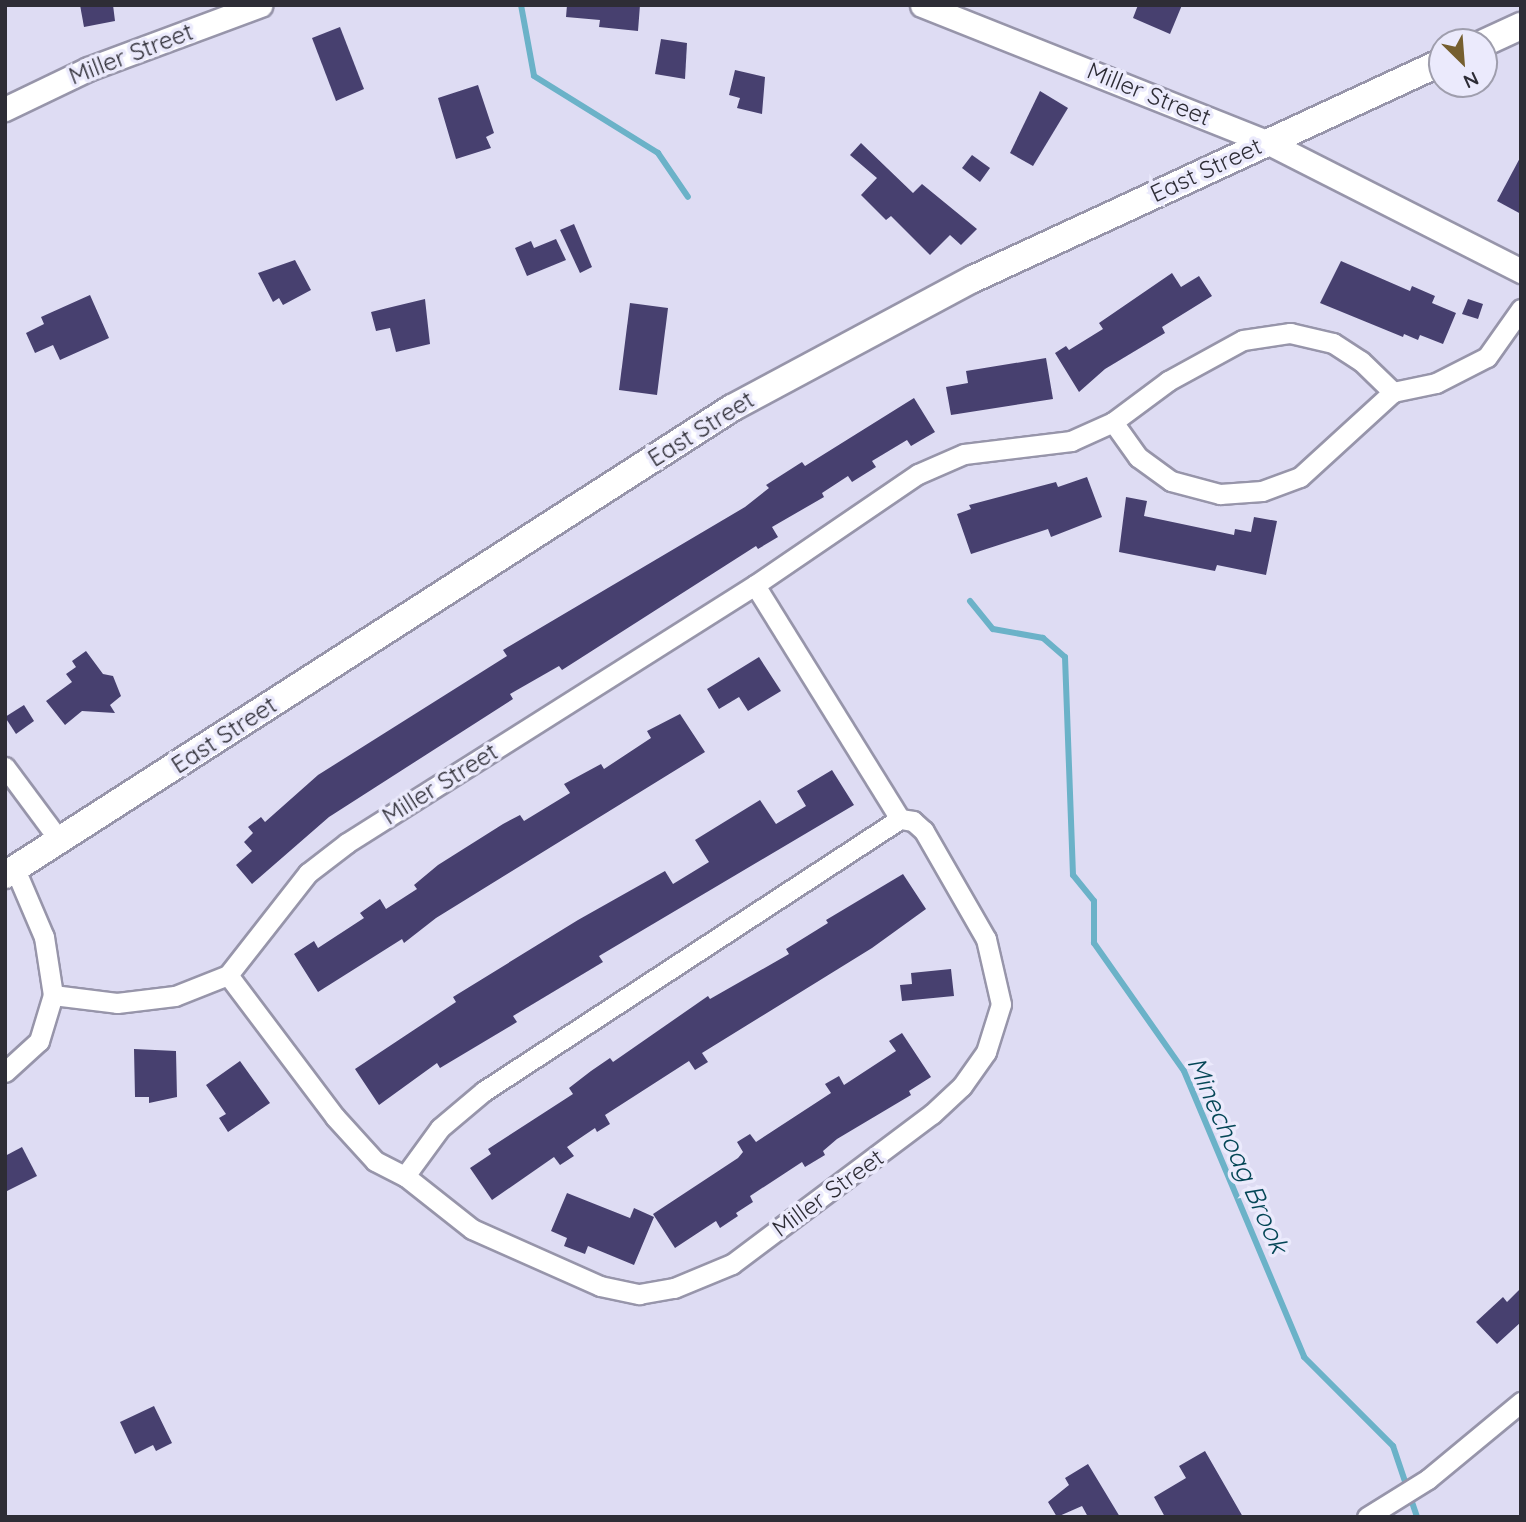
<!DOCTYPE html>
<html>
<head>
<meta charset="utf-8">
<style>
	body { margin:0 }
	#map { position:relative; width:1526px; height:1522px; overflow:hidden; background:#dedcf3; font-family:Quicksand,sans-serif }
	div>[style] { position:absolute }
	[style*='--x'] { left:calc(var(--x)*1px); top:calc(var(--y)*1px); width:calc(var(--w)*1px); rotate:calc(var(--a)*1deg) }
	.stream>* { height:6px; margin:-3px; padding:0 3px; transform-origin:3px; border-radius:3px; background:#6bb2c8 }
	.building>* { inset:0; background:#47406f }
	.roads { filter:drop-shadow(2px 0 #9795aa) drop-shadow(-2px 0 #9795aa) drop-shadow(0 2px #9795aa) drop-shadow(0 -2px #9795aa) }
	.minor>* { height:19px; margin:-9.5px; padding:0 9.5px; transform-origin:9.5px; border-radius:9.5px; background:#fff }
	.tertiary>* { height:23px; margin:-11.5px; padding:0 11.5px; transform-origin:11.5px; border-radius:11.5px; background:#fff }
	.secondary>* { height:26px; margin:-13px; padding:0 13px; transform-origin:13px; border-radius:13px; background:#fff }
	span { translate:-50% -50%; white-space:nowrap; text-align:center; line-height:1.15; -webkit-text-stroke:7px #ebeafc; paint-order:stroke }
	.street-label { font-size:24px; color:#2e2d36 }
	.water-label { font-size:26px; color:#044656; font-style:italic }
	.frame { position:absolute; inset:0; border:7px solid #2e2d36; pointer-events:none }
	.north { position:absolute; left:1428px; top:28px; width:70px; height:70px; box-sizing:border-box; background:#ebeafc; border:2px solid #9f9ead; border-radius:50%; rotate:155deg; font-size:19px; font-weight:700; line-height:28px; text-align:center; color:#2e2d36 }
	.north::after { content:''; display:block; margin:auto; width:24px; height:32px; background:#765f2f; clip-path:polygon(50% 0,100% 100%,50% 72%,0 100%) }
</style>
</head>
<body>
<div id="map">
	<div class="stream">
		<div style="--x:521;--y:5;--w:72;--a:79.6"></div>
		<div style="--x:534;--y:76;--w:146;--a:31.8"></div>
		<div style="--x:658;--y:153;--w:53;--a:55.7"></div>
		<div style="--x:970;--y:601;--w:36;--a:51"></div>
		<div style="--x:993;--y:629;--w:51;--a:10.2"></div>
		<div style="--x:1043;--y:638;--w:29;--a:41"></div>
		<div style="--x:1065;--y:657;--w:218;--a:87.9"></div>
		<div style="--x:1073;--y:875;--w:33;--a:51"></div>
		<div style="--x:1094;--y:901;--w:42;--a:90"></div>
		<div style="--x:1094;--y:943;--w:156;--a:54.9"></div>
		<div style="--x:1184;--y:1071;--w:310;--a:67.2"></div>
		<div style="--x:1304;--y:1357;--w:126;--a:45"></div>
		<div style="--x:1393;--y:1446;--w:75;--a:71.3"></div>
	</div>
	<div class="building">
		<div style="clip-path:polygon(80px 5px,113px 5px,115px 21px,84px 27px)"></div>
		<div style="clip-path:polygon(567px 5px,640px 5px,638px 31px,599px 27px,600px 20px,566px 17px)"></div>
		<div style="clip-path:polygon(1138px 5px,1182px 5px,1170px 34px,1133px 18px)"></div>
		<div style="clip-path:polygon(340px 27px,364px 89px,336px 101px,312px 38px)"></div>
		<div style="clip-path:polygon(661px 39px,687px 43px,685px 79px,655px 74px)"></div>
		<div style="clip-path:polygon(735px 70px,765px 77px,762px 114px,737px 108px,740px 98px,729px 95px)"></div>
		<div style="clip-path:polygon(478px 85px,494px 133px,486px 137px,491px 148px,456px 159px,438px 98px)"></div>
		<div style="clip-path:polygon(1040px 91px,1068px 108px,1033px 166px,1010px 153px)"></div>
		<div style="clip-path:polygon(861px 143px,913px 193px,922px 184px,977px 229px,961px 245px,950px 235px,930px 255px,891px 216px,886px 220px,861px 195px,877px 178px,850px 155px)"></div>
		<div style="clip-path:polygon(972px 155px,990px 168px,980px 182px,962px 168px)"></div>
		<div style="clip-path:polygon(1521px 156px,1521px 214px,1497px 201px)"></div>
		<div style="clip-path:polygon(574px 224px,592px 267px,580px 273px,560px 230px)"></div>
		<div style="clip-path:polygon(556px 239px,566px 260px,527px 276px,515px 248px,531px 241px,534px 248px)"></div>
		<div style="clip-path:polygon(295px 260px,311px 290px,283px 305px,279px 298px,273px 302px,258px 273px)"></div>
		<div style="clip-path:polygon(1341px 261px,1410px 291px,1412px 286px,1435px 296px,1432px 303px,1456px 313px,1443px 344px,1420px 335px,1418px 340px,1404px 334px,1403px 337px,1320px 303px)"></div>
		<div style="clip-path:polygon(1172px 273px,1181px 287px,1199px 276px,1212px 296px,1162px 327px,1165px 333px,1105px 369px,1079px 392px,1055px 353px,1066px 346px,1069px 350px,1103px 329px,1099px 323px)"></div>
		<div style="clip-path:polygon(90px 295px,109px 338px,60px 360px,53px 345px,35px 353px,26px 333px,44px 324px,41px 317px)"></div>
		<div style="clip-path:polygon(425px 299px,430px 344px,396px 352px,390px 328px,376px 331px,371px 312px)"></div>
		<div style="clip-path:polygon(1468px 299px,1483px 304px,1478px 319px,1462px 314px)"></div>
		<div style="clip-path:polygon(630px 303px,668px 308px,657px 395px,619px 390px)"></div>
		<div style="clip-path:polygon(1046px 358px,1053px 399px,951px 415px,946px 387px,968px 383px,966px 371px)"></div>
		<div style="clip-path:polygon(914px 398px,935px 432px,911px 446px,907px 440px,872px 461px,876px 467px,852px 482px,848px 476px,822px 493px,824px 497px,772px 527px,778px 537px,758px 549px,756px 546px,562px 670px,559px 666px,510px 694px,513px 699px,329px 817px,252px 884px,236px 865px,252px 851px,244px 842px,253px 833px,248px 827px,261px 817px,265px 822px,318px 775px,507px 656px,503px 650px,745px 507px,769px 488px,766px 485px,802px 462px,805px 466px)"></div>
		<div style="clip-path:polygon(1087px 477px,1102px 517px,1051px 537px,1048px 529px,971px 554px,957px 514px,971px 509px,969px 505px,1056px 482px,1058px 487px)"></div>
		<div style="clip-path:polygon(1126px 497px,1147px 501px,1144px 516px,1234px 535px,1235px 529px,1251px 532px,1254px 517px,1277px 521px,1266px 575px,1217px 565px,1215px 571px,1119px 552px)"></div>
		<div style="clip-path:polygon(86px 651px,103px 674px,113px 676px,121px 696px,110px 705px,115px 713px,82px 711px,65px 725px,46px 701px,72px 682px,66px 674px,76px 667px,72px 661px)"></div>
		<div style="clip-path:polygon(759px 657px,781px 691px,748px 711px,739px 697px,719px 709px,707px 689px)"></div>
		<div style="clip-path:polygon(24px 705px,34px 721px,16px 734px,5px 717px)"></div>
		<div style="clip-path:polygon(680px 714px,705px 752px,436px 918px,404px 943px,402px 939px,318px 992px,294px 954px,314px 941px,318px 948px,364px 918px,360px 913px,380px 899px,386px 909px,417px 889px,414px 885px,438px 865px,503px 824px,520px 815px,524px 821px,570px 793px,564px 784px,601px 764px,604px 769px,651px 738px,647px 731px)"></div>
		<div style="clip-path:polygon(832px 770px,854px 805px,599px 956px,603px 962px,513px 1016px,517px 1022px,440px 1068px,437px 1063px,379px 1105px,355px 1069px,456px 1002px,453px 997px,578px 920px,665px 871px,673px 884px,709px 862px,695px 840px,760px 800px,776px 824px,806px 806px,797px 791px)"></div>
		<div style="clip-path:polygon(903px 874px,926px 909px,872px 948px,702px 1053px,708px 1062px,695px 1070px,689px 1061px,605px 1115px,610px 1124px,597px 1132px,595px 1128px,567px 1147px,574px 1156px,560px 1165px,554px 1157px,492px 1200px,470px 1168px,491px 1154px,488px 1149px,573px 1094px,569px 1088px,591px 1071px,610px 1058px,613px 1062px,708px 996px,710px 999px,789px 954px,786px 949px,828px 923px,826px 920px)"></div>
		<div style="clip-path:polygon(951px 969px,954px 996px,902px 1001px,900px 985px,912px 984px,911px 973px)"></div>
		<div style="clip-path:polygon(902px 1033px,931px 1077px,909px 1091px,911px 1095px,837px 1139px,823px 1151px,825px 1155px,805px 1167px,802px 1162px,750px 1196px,753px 1202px,736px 1213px,738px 1216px,720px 1228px,716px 1221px,675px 1248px,653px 1214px,738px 1158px,743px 1152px,737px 1142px,750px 1134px,756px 1142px,831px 1093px,825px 1084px,839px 1076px,844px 1085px,896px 1051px,889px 1041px)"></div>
		<div style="clip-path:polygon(134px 1049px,176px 1051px,177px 1097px,149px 1103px,149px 1097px,135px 1097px)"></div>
		<div style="clip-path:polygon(240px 1061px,270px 1103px,228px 1132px,219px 1118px,226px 1114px,206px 1085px)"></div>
		<div style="clip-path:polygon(22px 1147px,37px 1176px,5px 1192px,5px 1156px)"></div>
		<div style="clip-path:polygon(567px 1193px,630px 1218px,634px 1208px,654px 1217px,634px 1265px,588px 1246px,585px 1254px,564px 1246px,567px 1238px,551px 1231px)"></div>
		<div style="clip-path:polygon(1521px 1288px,1521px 1322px,1497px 1344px,1476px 1322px,1503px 1297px,1507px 1302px)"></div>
		<div style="clip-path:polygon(154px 1406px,172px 1443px,156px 1451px,153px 1445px,135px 1454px,120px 1422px)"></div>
		<div style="clip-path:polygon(1205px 1451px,1243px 1517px,1165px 1517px,1154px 1497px,1186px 1478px,1179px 1466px)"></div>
		<div style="clip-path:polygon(1088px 1464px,1120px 1517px,1088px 1517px,1082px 1506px,1057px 1517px,1048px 1502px,1069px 1485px,1065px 1478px)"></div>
	</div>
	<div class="roads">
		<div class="minor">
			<div style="--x:1113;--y:422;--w:43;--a:54.5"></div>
			<div style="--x:1138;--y:457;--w:41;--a:36"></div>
			<div style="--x:1171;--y:481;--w:51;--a:14.9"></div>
			<div style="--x:1220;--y:494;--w:42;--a:-4.1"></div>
			<div style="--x:1262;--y:491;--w:40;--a:-20.2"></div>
			<div style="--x:1300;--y:477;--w:126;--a:-42.4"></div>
			<div style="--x:1393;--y:392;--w:44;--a:-11.8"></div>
			<div style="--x:1436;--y:383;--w:57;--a:-27"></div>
			<div style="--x:1487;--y:357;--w:59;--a:-54.7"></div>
			<div style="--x:5;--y:767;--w:92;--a:53.4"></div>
			<div style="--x:228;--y:975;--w:178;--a:53"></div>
			<div style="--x:335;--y:1117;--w:59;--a:47.7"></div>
			<div style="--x:375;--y:1161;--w:34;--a:27"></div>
			<div style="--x:405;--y:1176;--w:59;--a:-53.9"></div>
			<div style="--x:440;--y:1128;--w:57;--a:-40.1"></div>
			<div style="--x:484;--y:1091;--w:497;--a:-33.2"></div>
			<div style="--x:900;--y:819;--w:275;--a:-121.8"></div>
			<div style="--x:53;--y:995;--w:64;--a:7.1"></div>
			<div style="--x:117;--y:1003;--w:58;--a:-6.9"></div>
			<div style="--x:175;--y:996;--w:57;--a:-21.6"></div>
			<div style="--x:228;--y:975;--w:130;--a:-51.9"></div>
			<div style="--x:308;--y:873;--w:49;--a:-37.6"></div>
			<div style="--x:347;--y:843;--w:483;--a:-32.3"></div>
			<div style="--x:755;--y:585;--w:197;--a:-34.3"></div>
			<div style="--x:918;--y:474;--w:50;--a:-23.5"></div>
			<div style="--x:964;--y:454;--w:108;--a:-6.9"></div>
			<div style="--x:1071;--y:441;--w:46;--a:-24.3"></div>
			<div style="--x:1113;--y:422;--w:69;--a:-36.7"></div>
			<div style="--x:1168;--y:381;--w:85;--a:-28.7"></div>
			<div style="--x:1243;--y:340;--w:48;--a:-8.5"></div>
			<div style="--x:1290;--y:333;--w:44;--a:13.1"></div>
			<div style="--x:1333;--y:343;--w:33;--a:33"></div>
			<div style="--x:1361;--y:361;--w:45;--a:44.1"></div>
			<div style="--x:5;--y:1072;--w:46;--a:-42.4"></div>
			<div style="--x:39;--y:1041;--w:48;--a:-73.1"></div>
			<div style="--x:53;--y:995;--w:59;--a:-98.8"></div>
			<div style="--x:44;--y:937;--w:74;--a:-113.1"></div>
			<div style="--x:405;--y:1176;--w:85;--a:38.3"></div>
			<div style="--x:472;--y:1229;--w:140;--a:24"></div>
			<div style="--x:600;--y:1286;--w:40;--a:12"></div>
			<div style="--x:639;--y:1294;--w:36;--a:-10"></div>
			<div style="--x:674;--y:1288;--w:63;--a:-22.5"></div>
			<div style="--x:732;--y:1264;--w:250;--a:-36.9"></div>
			<div style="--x:932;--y:1114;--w:41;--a:-43"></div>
			<div style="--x:962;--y:1086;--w:42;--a:-54.8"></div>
			<div style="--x:986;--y:1052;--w:50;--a:-72.6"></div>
			<div style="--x:1001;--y:1004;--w:67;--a:-103"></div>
			<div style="--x:986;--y:939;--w:125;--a:-119.9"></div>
			<div style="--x:924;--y:831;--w:15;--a:-138"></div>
			<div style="--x:913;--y:821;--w:13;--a:-171"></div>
			<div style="--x:1367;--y:1517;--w:72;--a:-31.9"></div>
			<div style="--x:1428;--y:1479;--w:121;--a:-39.6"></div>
		</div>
		<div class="tertiary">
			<div style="--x:922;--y:5;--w:371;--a:21.7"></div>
			<div style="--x:1267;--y:142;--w:285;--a:26.9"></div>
			<div style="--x:5;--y:109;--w:92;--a:-25.7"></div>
			<div style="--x:88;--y:69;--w:184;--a:-20.4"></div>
		</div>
		<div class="secondary">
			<div style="--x:1484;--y:43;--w:41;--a:-24.7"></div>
			<div style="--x:5;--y:875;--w:864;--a:-32.72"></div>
			<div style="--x:732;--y:408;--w:273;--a:-28.2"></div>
			<div style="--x:973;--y:279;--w:517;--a:-24.83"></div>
		</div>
	</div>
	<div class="street-label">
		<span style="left:131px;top:54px;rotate:-21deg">Miller Street</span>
		<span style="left:1149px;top:94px;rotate:22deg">Miller Street</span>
		<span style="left:1206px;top:170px;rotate:-25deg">East Street</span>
		<span style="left:701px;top:429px;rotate:-32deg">East Street</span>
		<span style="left:224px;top:735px;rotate:-33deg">East Street</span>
		<span style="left:440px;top:784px;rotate:-32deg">Miller Street</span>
		<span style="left:828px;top:1193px;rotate:-36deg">Miller Street</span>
	</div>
	<div class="water-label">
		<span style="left:1238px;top:1155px;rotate:66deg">Minechoag Brook</span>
	</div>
	<div class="frame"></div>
	<div class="north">N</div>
</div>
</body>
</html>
